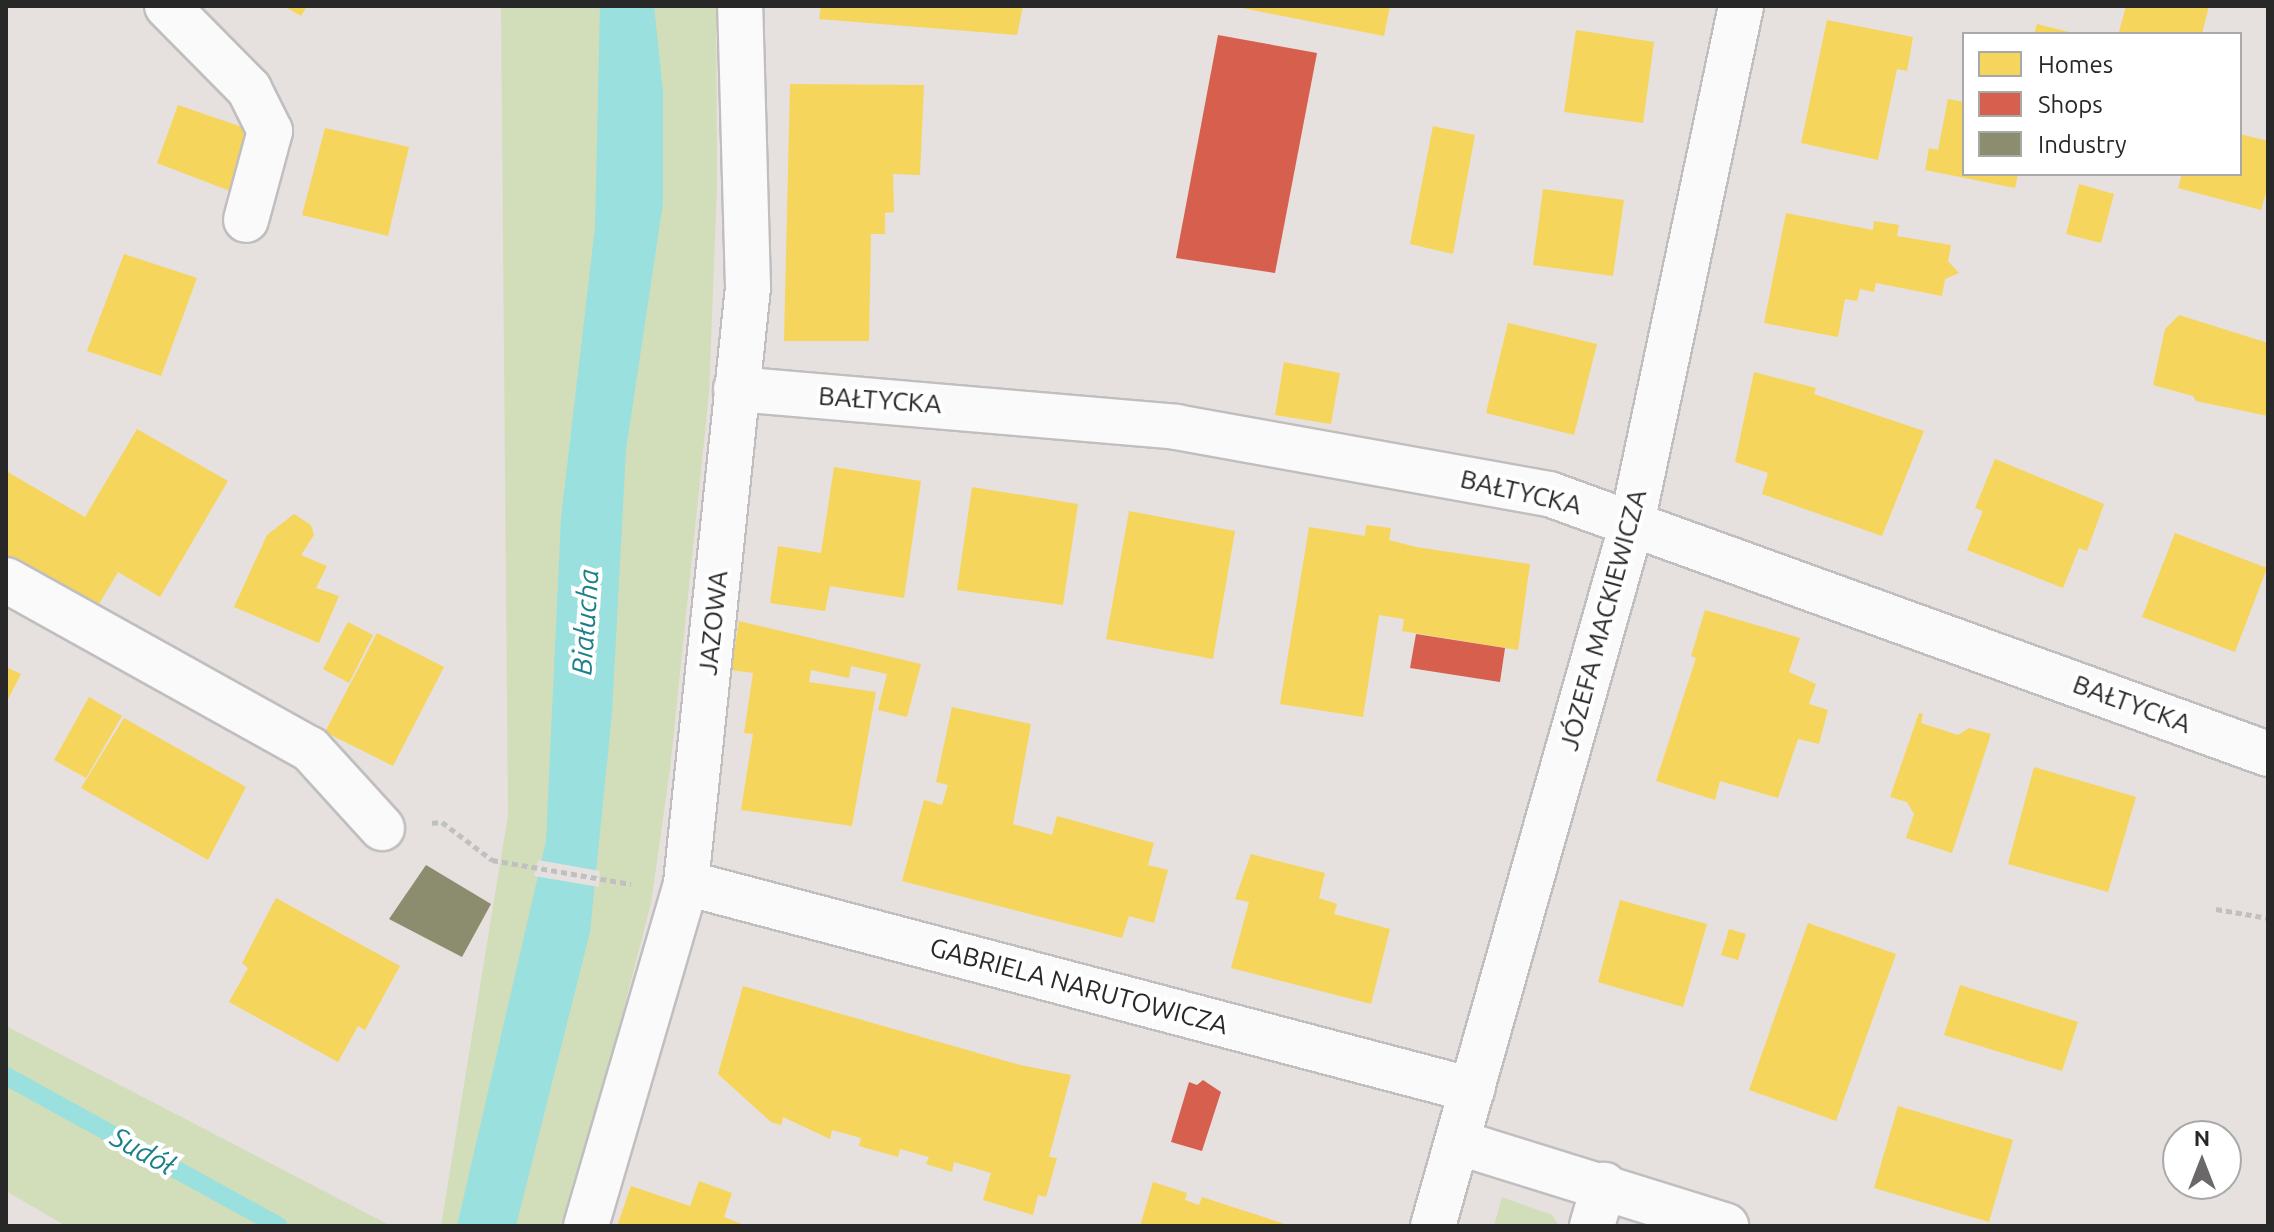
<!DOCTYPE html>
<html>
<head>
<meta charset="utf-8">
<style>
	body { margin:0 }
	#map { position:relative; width:2274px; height:1232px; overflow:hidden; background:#e6e0de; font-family:Ubuntu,sans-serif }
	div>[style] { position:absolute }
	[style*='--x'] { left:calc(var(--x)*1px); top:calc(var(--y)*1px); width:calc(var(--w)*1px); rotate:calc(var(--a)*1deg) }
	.green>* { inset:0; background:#d2ddba }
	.water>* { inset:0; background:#99e0df }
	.pier>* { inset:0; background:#e6e0de }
	.homes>* { inset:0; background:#f6d55c }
	.shops>* { inset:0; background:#d6604d }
	.industry>* { inset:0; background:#8c8c6e }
	.stream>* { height:18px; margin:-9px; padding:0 9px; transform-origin:9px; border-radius:9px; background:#99e0df }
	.path>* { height:5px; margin-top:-2.5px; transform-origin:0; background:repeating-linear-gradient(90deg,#c1c0c0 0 6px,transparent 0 10px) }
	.roads { filter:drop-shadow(2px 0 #c0bebf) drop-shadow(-2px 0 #c0bebf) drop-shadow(0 2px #c0bebf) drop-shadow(0 -2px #c0bebf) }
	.minor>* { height:44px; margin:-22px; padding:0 22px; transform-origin:22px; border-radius:22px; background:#fbfafa }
	.tertiary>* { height:44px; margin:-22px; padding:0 22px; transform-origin:22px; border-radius:22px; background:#fbfafa }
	span { translate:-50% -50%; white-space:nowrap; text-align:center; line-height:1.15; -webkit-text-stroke:8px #fff; paint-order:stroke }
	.street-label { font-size:26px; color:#282828 }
	.water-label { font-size:28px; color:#1c8088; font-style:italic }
	.frame { position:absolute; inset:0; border:8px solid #282828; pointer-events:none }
	.legend { position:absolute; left:1962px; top:32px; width:280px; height:144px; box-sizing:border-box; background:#fff; border:2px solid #a9a9a9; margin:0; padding:10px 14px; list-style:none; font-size:24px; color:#282828 }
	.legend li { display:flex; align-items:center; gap:16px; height:40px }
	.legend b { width:40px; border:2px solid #a9a9a9 }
	.north { position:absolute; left:2162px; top:1120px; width:80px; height:80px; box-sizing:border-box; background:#fff; border:2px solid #a9a9a9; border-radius:50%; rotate:0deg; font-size:22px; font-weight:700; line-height:32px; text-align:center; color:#282828 }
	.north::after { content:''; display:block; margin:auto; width:28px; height:36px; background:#6a6868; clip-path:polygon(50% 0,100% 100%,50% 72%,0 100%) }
</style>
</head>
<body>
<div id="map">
	<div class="green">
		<div style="clip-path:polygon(501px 6px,716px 6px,717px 185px,709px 393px,670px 769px,651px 903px,590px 1140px,560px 1226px,441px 1226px,508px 815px)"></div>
		<div style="clip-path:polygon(6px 1026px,391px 1226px,66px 1226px,6px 1191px)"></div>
		<div style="clip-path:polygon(1502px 1197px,1552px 1215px,1559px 1226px,1494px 1226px)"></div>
	</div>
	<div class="water">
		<div style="clip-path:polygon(600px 6px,654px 6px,663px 91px,663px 203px,626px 450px,612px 713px,590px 932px,516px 1226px,457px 1226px,546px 841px,561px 518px,595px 227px)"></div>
	</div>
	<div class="pier">
		<div style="clip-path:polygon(538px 860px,600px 871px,599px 887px,534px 876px)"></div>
	</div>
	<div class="homes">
		<div style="clip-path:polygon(284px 6px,307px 6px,301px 16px)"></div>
		<div style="clip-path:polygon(821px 6px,1023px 6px,1017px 35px,819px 19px)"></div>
		<div style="clip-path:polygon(1232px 6px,1390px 6px,1384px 36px)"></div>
		<div style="clip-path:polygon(2126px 6px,2209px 6px,2202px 34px,2126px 34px,2119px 32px)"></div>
		<div style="clip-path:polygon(1827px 20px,1913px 37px,1907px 71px,1897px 69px,1878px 160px,1801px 143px)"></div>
		<div style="clip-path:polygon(2037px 24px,2073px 33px,2073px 34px,2034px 34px)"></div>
		<div style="clip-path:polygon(1576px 30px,1654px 42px,1643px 123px,1564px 112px)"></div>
		<div style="clip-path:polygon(790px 84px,924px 85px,920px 175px,893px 174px,894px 212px,885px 213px,885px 234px,871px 234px,869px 341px,784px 341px)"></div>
		<div style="clip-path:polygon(1948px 99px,1964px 102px,1964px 174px,2018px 174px,2015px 188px,1925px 170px,1929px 148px,1938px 150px)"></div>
		<div style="clip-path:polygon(178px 105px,248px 129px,230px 191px,157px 163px)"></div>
		<div style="clip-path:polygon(1433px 126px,1475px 135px,1453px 254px,1410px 244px)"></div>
		<div style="clip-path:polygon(325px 128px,409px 147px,388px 236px,302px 215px)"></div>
		<div style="clip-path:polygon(2240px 134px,2268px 141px,2268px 186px,2261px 210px,2178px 188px,2182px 174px,2240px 174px)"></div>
		<div style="clip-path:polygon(2079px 184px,2114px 194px,2101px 243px,2066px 234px)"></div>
		<div style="clip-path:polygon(1543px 189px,1624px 200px,1613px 276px,1533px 265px)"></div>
		<div style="clip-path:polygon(1786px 213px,1873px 230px,1874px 221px,1899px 225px,1897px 236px,1951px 245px,1948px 261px,1959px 273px,1945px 279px,1942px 296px,1876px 283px,1874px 292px,1860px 289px,1857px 301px,1845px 299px,1838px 337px,1764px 323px)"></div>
		<div style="clip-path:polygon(124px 254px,197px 278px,161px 376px,87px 351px)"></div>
		<div style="clip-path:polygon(2179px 315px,2268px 343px,2268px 416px,2196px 401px,2193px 396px,2153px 385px,2165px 329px)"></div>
		<div style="clip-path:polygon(1508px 323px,1597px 344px,1574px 435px,1486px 413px)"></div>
		<div style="clip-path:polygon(1284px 362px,1340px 373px,1331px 424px,1275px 415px)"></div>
		<div style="clip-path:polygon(1754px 372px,1816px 388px,1814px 394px,1924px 431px,1882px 536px,1762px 494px,1768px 473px,1735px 462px)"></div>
		<div style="clip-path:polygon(137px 429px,228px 481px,160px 597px,118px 572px,96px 609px,51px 577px,44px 588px,6px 565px,6px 471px,85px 517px)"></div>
		<div style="clip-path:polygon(1995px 459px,2104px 504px,2087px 551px,2079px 548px,2063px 588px,1967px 550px,1983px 511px,1975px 508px)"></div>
		<div style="clip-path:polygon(834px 467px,921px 481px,904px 598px,830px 586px,825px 611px,770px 603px,778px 546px,821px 553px)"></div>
		<div style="clip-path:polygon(972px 487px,1078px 504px,1063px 605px,957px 590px)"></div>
		<div style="clip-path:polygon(1129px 511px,1235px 531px,1213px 659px,1106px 639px)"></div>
		<div style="clip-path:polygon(294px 514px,311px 525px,314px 535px,301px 555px,327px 566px,316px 588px,339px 596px,319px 643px,234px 607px,267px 535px)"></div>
		<div style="clip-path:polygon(1366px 525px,1391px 528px,1389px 540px,1416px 547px,1530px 564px,1518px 650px,1402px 631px,1404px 619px,1379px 615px,1363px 717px,1280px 704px,1309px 527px,1365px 536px)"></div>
		<div style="clip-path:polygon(2175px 533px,2267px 568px,2235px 652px,2142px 617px)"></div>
		<div style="clip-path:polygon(1705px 610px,1800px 638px,1789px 672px,1816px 684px,1809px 704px,1828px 710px,1819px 744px,1798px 739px,1778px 798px,1720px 781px,1715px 800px,1656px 781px,1696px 658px,1691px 656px)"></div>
		<div style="clip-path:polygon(739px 621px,921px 664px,907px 717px,878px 710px,887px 674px,851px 666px,849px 678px,811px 670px,809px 682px,876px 692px,852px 826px,741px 810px,753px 734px,744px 733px,753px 673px,731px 670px)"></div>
		<div style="clip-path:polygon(348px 622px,373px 635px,349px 683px,323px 669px)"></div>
		<div style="clip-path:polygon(377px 633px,444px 667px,393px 766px,325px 732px)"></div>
		<div style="clip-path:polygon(6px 667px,21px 674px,6px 703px)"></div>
		<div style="clip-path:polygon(89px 697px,122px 716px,86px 778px,54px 760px)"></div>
		<div style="clip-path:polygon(952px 707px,1031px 724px,1013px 824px,1052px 835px,1057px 816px,1154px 843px,1148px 865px,1168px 870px,1154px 923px,1129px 916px,1122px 938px,902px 881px,924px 800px,942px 805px,948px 785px,936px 782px)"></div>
		<div style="clip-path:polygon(1919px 713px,1923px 714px,1921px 723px,1958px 735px,1969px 728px,1991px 734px,1952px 853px,1906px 838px,1914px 814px,1907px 802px,1890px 797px)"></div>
		<div style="clip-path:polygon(124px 718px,246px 787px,208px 860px,81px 788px)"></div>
		<div style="clip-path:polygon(2034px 767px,2136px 797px,2108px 892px,2008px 864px)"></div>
		<div style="clip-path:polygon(1251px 854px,1325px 873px,1319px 898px,1337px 904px,1334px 914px,1390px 929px,1371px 1004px,1231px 968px,1249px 902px,1235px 899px)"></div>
		<div style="clip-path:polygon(276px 898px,400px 966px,365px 1030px,358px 1026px,338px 1062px,229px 1002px,248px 968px,242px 963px)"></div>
		<div style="clip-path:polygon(1620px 900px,1707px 924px,1683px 1007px,1598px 982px)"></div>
		<div style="clip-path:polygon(1808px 923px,1896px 954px,1836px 1121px,1749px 1090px)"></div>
		<div style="clip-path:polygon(1729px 929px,1746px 934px,1738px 960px,1721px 955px)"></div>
		<div style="clip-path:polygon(1960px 985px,2078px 1022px,2062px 1071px,1944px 1035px)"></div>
		<div style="clip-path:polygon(743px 986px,1020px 1065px,1071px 1075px,1049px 1157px,1057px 1158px,1046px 1197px,1038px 1195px,1033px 1215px,983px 1200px,991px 1173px,954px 1162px,952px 1172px,926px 1164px,929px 1157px,900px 1149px,898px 1157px,859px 1146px,861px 1138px,832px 1130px,830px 1139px,783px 1117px,781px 1125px,771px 1122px,718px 1074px)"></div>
		<div style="clip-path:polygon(1898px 1106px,2013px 1140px,1989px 1222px,1874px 1188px)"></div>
		<div style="clip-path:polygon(699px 1181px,732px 1193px,724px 1217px,747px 1226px,617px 1226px,631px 1186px,690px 1206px)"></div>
		<div style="clip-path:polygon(1153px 1182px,1187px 1193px,1185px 1200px,1199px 1205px,1202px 1197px,1291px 1226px,1140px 1226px)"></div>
	</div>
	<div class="shops">
		<div style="clip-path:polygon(1218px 35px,1317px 53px,1275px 273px,1176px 258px)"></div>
		<div style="clip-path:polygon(1416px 634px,1505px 648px,1500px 682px,1410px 668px)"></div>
		<div style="clip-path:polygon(1203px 1080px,1221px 1092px,1202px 1151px,1171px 1142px,1189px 1082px,1197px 1085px)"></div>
	</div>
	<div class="industry">
		<div style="clip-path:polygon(426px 865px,491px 904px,462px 957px,389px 919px)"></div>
	</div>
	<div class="stream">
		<div style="--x:6;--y:1076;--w:311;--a:28.8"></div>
	</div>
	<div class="path">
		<div style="--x:432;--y:823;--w:10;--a:-6"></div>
		<div style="--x:442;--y:822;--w:63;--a:37.2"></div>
		<div style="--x:492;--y:860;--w:141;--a:9.8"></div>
		<div style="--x:2216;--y:909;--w:53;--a:9.8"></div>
	</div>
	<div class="roads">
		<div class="minor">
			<div style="--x:167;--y:6;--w:117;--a:45.3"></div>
			<div style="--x:249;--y:89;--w:47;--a:63.4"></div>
			<div style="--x:270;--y:131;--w:92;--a:105.1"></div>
			<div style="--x:736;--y:389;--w:442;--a:4.9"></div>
			<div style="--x:1176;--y:427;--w:379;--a:10.2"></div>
			<div style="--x:1549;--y:494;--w:765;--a:19.88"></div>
			<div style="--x:6;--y:580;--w:348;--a:29.1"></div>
			<div style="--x:310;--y:749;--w:107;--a:47.7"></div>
			<div style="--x:686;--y:883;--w:813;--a:14.75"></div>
			<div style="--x:1457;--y:1142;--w:282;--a:17.3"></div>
			<div style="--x:586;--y:1226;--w:357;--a:-73.7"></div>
			<div style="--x:686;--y:883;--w:599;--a:-84.06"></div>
			<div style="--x:748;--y:287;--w:281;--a:-91.6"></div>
			<div style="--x:1592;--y:1226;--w:43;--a:-73.7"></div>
		</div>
		<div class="tertiary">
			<div style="--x:1433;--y:1226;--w:731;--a:-74.19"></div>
			<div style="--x:1632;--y:523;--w:528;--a:-78.09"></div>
		</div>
	</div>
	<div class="street-label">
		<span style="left:880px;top:400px;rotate:4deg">BAŁTYCKA</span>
		<span style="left:1521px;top:492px;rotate:13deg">BAŁTYCKA</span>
		<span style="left:1603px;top:620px;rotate:-75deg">JÓZEFA MACKIEWICZA</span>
		<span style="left:713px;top:623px;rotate:-84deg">JAZOWA</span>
		<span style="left:2132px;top:704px;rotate:20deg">BAŁTYCKA</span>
		<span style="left:1079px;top:986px;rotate:15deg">GABRIELA NARUTOWICZA</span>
	</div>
	<div class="water-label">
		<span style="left:585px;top:622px;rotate:-86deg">Białucha</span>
		<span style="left:143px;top:1151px;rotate:29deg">Sudół</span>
	</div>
	<div class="frame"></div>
	<ul class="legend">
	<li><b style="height:22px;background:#f6d55c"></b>Homes</li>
	<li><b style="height:22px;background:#d6604d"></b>Shops</li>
	<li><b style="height:22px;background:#8c8c6e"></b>Industry</li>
	</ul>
	<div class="north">N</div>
</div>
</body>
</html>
